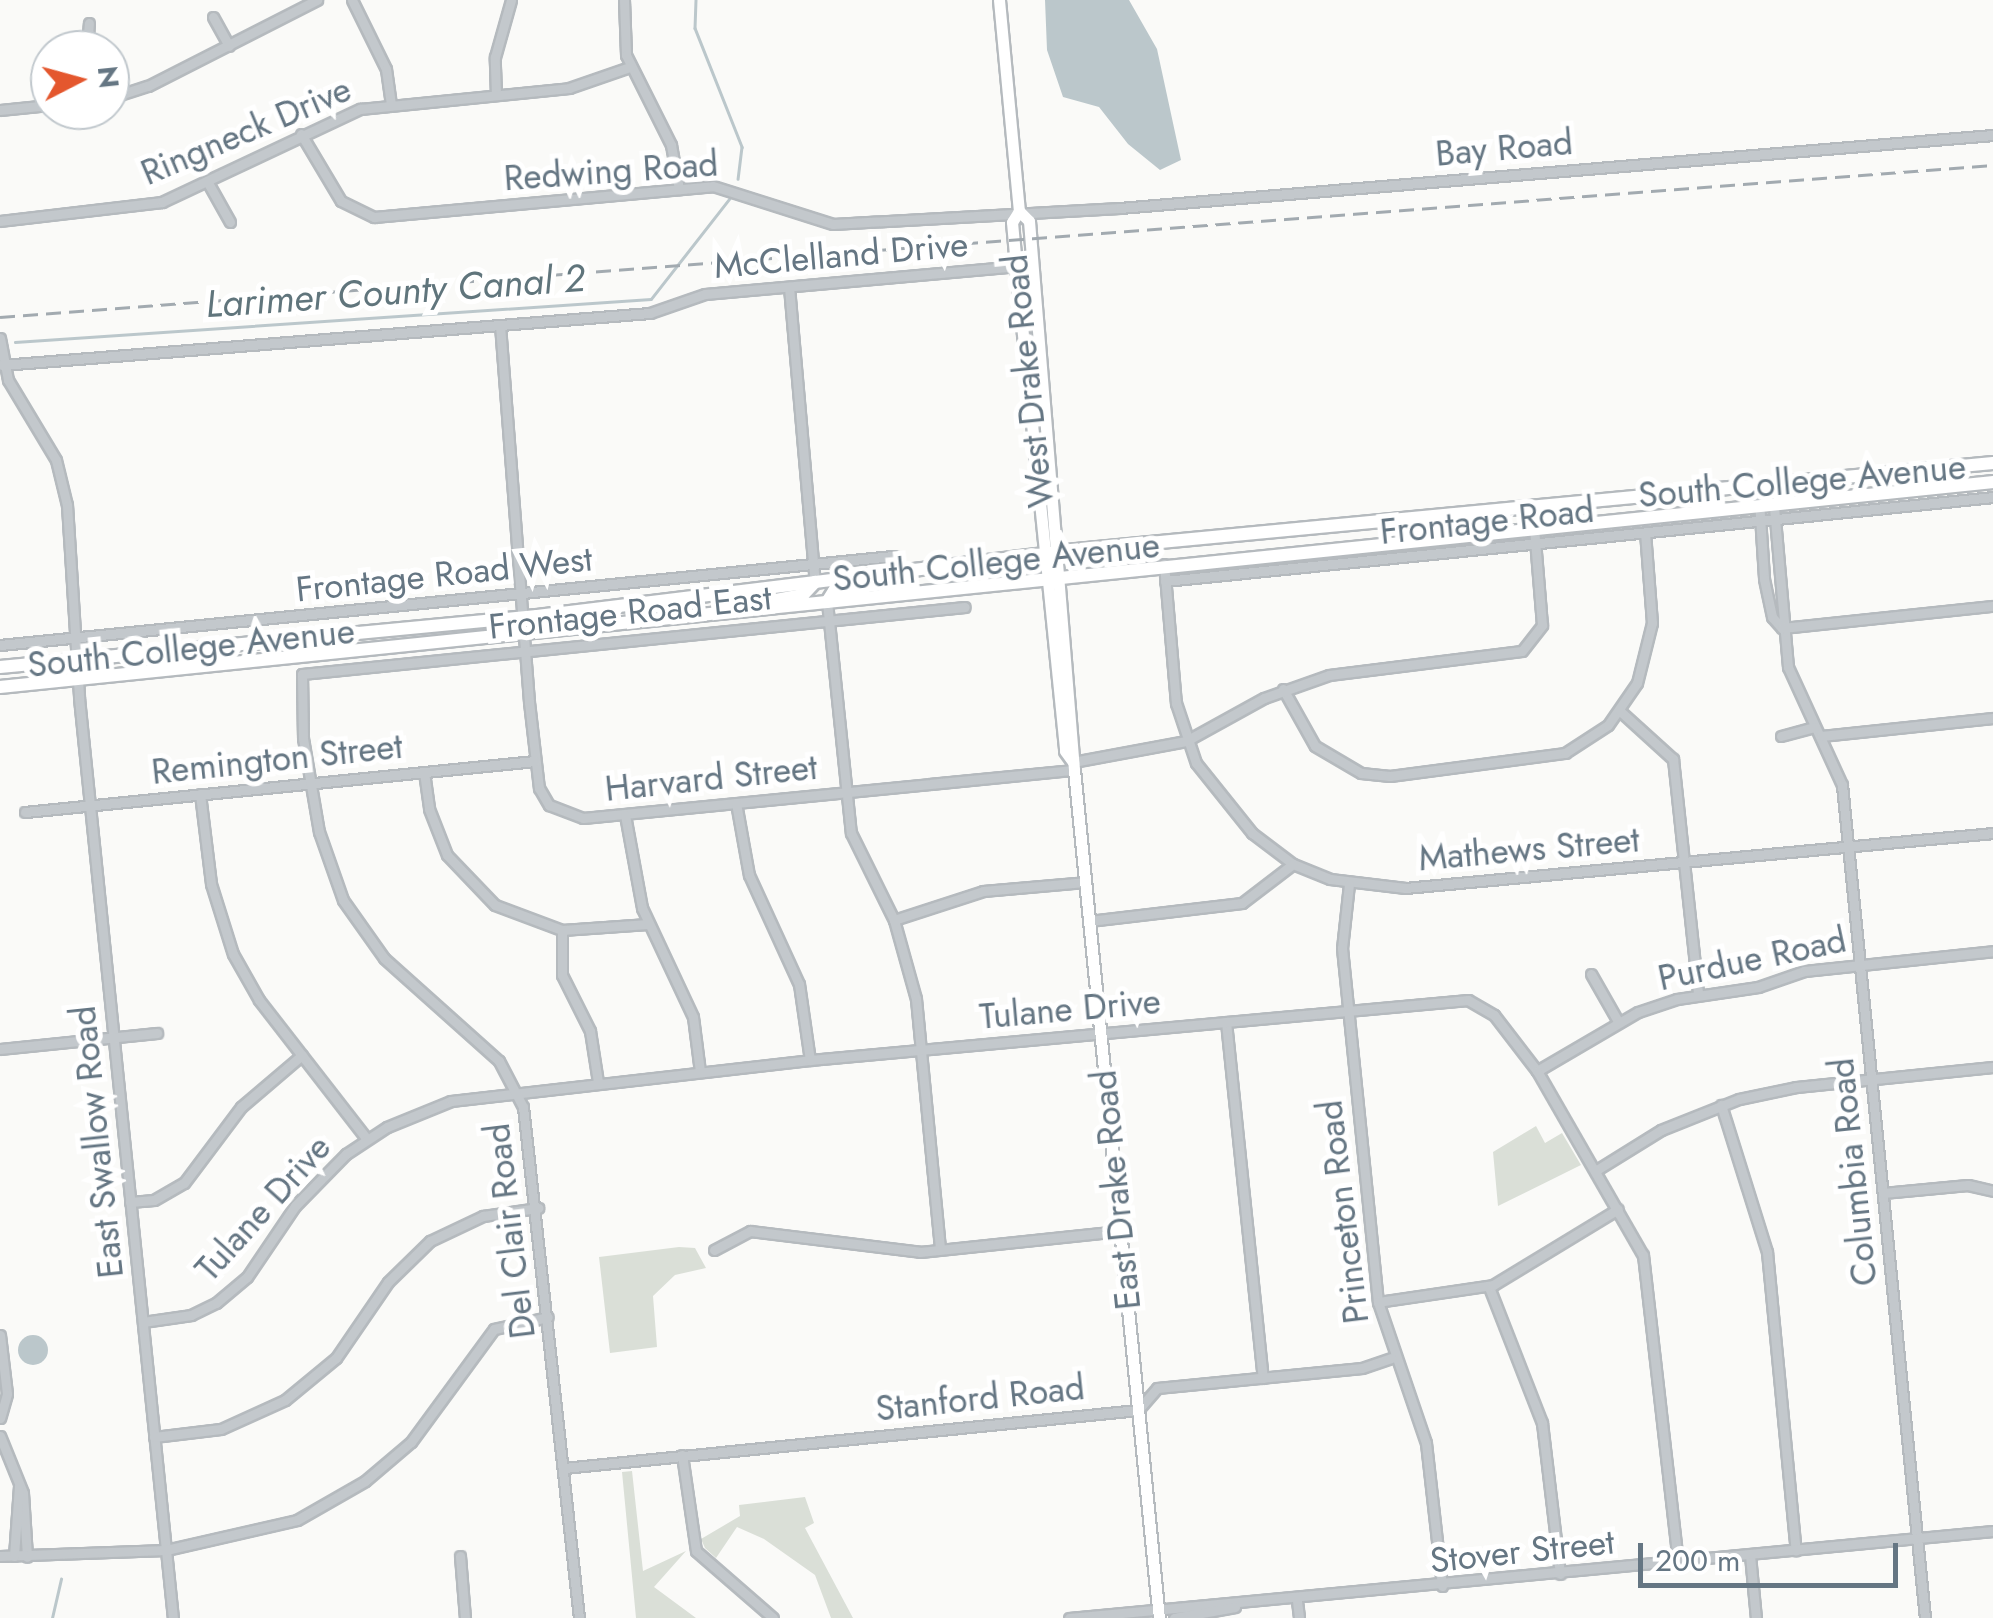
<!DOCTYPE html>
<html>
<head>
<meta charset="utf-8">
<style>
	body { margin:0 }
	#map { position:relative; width:1993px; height:1618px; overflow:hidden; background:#fafaf8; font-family:Jost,sans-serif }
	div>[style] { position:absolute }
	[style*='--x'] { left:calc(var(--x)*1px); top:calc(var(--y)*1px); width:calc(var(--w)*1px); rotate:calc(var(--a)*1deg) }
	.green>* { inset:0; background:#dadfd7 }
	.water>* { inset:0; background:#bbc7cb }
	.round { border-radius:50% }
	.stream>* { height:2.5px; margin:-1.25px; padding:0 1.25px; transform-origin:1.25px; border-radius:1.25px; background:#bbc7cb }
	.roads { filter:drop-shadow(2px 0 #b5babe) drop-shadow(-2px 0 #b5babe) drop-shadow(0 2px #b5babe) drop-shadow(0 -2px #b5babe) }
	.minor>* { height:9px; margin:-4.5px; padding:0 4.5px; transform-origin:4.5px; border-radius:4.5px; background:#c3c8cc }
	.major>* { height:11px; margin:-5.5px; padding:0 5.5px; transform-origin:5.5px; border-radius:5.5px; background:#fff }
	.highway>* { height:12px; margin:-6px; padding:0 6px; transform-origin:6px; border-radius:6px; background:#fff }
	.rail>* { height:2.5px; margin-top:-1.25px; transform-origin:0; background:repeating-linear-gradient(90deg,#a2aab0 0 15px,transparent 0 23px) }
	span { translate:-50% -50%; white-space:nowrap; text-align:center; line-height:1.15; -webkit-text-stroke:10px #fff; paint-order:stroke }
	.street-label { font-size:35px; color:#657683 }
	.water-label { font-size:38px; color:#60757c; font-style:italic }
	.north { position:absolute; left:30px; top:30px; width:100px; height:100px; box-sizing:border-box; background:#fff; border:2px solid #c1c8cd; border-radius:50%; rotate:84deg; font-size:28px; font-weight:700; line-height:40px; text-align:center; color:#657683 }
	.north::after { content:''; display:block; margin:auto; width:35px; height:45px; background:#e4572e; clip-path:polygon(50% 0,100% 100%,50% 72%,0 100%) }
	.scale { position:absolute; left:1638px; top:1543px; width:260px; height:45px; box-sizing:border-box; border:5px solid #657683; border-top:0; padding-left:12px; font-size:30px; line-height:35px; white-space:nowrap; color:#657683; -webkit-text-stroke:8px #fff; paint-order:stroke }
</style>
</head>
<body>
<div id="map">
	<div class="green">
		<div style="clip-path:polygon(1536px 1126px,1545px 1143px,1562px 1133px,1581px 1165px,1498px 1206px,1493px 1152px)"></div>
		<div style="clip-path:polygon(679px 1247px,695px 1248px,706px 1268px,675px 1275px,653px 1296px,657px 1347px,610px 1353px,599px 1257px)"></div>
		<div style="clip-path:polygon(632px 1471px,643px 1571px,686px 1551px,654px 1587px,696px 1618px,636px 1618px,622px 1472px)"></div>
		<div style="clip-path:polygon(805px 1497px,814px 1523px,805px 1528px,853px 1618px,831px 1618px,815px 1575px,764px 1539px,737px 1527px,716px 1558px,705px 1548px,701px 1539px,740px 1516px,739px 1505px)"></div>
	</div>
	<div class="water">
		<div style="clip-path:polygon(1045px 0,1129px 0,1157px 49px,1181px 160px,1160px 170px,1128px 144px,1099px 107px,1063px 97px,1047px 50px)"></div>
		<div class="round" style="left:18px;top:1335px;width:30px;height:30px"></div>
	</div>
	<div class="stream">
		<div style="--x:696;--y:0;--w:28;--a:92"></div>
		<div style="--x:695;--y:28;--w:128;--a:68.4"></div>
		<div style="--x:742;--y:147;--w:32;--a:97"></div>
		<div style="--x:15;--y:342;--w:637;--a:-3.87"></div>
		<div style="--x:651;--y:299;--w:128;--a:-52"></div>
		<div style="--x:52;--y:1618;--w:40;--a:-77"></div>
	</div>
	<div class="roads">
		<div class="minor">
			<div style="--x:352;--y:0;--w:77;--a:63.8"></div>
			<div style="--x:386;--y:69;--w:36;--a:82"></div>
			<div style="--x:624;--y:0;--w:55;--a:87.9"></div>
			<div style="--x:626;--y:55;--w:101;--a:63.4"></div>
			<div style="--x:671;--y:145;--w:45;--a:79.7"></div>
			<div style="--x:213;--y:17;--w:33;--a:61"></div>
			<div style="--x:87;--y:50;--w:27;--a:-86"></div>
			<div style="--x:496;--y:95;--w:38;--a:-92"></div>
			<div style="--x:495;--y:57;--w:59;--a:-74.3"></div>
			<div style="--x:110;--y:98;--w:40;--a:-18"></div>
			<div style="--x:148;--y:86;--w:190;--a:-27"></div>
			<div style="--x:0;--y:110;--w:50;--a:-5.7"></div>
			<div style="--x:301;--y:134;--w:78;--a:59.2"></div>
			<div style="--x:341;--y:201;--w:37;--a:26"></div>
			<div style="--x:374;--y:217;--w:340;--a:-5.2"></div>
			<div style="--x:713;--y:186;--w:126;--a:17.6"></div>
			<div style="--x:833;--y:224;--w:287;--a:-3.2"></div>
			<div style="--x:1120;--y:208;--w:876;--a:-4.78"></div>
			<div style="--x:207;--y:181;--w:47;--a:60.7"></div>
			<div style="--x:0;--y:221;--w:163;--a:-6.7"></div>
			<div style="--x:162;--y:202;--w:219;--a:-25.2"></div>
			<div style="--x:360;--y:109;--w:210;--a:-5.7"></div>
			<div style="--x:569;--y:88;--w:65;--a:-19"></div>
			<div style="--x:789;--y:287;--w:296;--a:85"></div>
			<div style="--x:500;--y:325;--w:378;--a:85.6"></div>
			<div style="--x:529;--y:702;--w:87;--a:83.4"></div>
			<div style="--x:539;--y:788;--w:20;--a:60"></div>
			<div style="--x:549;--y:805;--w:36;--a:21"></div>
			<div style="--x:583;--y:818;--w:493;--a:-5.6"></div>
			<div style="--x:0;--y:338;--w:43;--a:79.2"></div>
			<div style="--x:8;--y:380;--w:93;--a:59"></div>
			<div style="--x:56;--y:460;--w:46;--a:76.3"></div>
			<div style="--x:67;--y:505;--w:193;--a:86.4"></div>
			<div style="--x:79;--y:698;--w:925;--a:84.17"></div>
			<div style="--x:2;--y:365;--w:650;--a:-4.59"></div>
			<div style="--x:650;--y:313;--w:58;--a:-19.1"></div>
			<div style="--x:705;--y:294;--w:329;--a:-5.1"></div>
			<div style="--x:1772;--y:484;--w:184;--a:85"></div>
			<div style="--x:1788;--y:667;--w:130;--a:65.4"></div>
			<div style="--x:1842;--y:785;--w:837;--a:84.31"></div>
			<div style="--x:1758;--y:485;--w:94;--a:86.3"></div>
			<div style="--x:1764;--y:579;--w:39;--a:78"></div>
			<div style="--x:1772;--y:617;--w:15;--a:48"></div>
			<div style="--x:1164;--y:564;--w:140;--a:85.1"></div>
			<div style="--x:1176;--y:703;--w:63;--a:71.6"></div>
			<div style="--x:1196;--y:763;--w:90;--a:51.3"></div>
			<div style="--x:1252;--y:833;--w:51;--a:37.1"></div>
			<div style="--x:1293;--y:864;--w:40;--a:22"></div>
			<div style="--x:1330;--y:879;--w:76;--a:6.8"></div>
			<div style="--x:1405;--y:888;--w:591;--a:-5.34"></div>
			<div style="--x:1165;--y:581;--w:832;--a:-5.79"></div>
			<div style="--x:827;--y:602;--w:232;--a:84.1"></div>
			<div style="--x:851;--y:833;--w:97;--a:63.7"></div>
			<div style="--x:894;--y:920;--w:82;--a:74.4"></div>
			<div style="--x:916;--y:999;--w:251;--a:84.5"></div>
			<div style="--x:1782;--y:628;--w:212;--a:-6"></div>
			<div style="--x:0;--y:645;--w:898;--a:-5.69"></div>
			<div style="--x:1283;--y:689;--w:65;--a:60.7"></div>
			<div style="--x:1315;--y:746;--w:53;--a:30.4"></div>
			<div style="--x:1361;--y:773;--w:29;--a:6"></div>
			<div style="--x:1390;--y:776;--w:177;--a:-7.5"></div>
			<div style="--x:1565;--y:753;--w:51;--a:-33.1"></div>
			<div style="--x:1608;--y:725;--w:51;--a:-55.4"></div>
			<div style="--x:1637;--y:683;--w:62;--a:-76"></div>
			<div style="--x:1652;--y:623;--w:90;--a:-94.4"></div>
			<div style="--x:1620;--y:711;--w:72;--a:42.2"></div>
			<div style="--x:1673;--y:759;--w:236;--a:83.9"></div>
			<div style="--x:1781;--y:736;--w:35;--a:-15"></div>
			<div style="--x:1821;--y:736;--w:173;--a:-6"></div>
			<div style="--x:1073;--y:762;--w:115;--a:-10.5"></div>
			<div style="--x:1186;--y:741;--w:89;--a:-28.9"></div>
			<div style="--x:1264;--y:698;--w:69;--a:-19.5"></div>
			<div style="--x:1329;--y:675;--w:194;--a:-7.1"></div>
			<div style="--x:1522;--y:651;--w:33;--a:-52"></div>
			<div style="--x:1542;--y:625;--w:98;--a:-94.7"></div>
			<div style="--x:424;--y:772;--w:37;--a:82"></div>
			<div style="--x:429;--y:809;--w:49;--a:68.6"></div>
			<div style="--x:447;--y:855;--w:69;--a:46.2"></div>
			<div style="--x:495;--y:905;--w:72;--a:20.5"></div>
			<div style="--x:562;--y:930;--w:86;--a:-4"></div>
			<div style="--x:200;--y:794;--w:91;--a:83"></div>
			<div style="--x:211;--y:884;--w:73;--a:72.6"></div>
			<div style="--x:233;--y:954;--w:53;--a:60.5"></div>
			<div style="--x:259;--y:1000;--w:176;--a:52.2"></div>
			<div style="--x:736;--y:803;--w:73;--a:79.8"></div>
			<div style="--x:749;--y:875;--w:120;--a:65.4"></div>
			<div style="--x:799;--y:984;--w:77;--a:81.8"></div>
			<div style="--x:25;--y:812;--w:513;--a:-5.71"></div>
			<div style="--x:625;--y:815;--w:95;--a:79.6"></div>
			<div style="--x:642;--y:908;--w:120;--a:64.9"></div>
			<div style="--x:693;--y:1017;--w:55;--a:82.7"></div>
			<div style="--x:1349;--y:884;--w:64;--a:96.2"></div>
			<div style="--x:1342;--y:948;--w:356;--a:84.2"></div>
			<div style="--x:1378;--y:1302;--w:149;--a:71.2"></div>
			<div style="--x:1426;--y:1443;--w:144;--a:83.6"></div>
			<div style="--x:894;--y:920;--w:94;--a:-18"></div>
			<div style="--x:983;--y:891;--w:102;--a:-5"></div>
			<div style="--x:1089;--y:921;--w:154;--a:-6.7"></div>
			<div style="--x:1242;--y:903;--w:64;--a:-37.4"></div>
			<div style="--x:562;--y:930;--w:45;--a:90"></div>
			<div style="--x:562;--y:975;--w:63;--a:63.4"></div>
			<div style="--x:590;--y:1031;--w:52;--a:81.1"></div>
			<div style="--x:1591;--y:974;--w:56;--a:60.3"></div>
			<div style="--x:1226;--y:1022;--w:358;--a:84.1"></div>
			<div style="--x:0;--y:1049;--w:158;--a:-5.8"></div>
			<div style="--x:1537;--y:1071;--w:117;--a:-30.3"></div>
			<div style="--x:1638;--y:1012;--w:41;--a:-18.4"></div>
			<div style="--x:1677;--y:999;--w:82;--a:-8.4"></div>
			<div style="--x:1758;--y:987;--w:49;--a:-19.2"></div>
			<div style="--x:1804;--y:971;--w:190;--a:-6"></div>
			<div style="--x:1721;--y:1105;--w:154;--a:72.6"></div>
			<div style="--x:1767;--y:1252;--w:300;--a:84.5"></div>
			<div style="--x:1595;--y:1171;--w:78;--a:-31.8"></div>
			<div style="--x:1661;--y:1130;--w:84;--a:-21.7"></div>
			<div style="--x:1739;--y:1099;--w:58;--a:-11.9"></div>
			<div style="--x:1796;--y:1087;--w:198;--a:-5.8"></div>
			<div style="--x:1883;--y:1193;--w:85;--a:-5.4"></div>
			<div style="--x:1968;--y:1185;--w:26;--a:13"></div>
			<div style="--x:130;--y:1202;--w:24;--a:-5"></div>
			<div style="--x:154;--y:1200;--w:34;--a:-30"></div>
			<div style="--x:184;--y:1183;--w:95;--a:-53.1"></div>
			<div style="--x:241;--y:1107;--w:80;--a:-40.4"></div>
			<div style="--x:714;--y:1250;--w:41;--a:-27.8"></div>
			<div style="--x:750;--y:1231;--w:171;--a:7"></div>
			<div style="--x:920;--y:1252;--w:201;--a:-6"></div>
			<div style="--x:1489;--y:1287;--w:146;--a:68.7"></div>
			<div style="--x:1542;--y:1423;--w:152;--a:83.2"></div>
			<div style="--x:1378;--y:1302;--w:116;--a:-8.4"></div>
			<div style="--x:1493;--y:1285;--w:146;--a:-31.3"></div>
			<div style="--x:143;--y:1322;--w:49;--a:-8.3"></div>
			<div style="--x:191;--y:1315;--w:28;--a:-26"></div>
			<div style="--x:216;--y:1303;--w:40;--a:-40"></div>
			<div style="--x:247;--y:1277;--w:86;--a:-55.9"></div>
			<div style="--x:295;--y:1206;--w:73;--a:-45.6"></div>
			<div style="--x:346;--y:1154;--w:49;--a:-33.4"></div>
			<div style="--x:387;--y:1127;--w:69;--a:-22.1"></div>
			<div style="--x:451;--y:1101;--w:361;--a:-6.5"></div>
			<div style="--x:810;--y:1060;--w:661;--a:-5.21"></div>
			<div style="--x:1468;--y:1000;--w:30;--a:30"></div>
			<div style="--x:1494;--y:1015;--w:71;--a:52.5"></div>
			<div style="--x:1537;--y:1071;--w:212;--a:60.1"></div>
			<div style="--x:1643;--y:1255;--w:310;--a:83.5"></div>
			<div style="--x:0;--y:1335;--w:59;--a:83.2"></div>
			<div style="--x:7;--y:1394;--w:25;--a:106"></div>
			<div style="--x:0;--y:1436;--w:61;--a:68"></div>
			<div style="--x:23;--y:1493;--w:64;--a:86.4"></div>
			<div style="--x:154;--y:1437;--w:67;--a:-6.8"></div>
			<div style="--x:221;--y:1429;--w:70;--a:-24.4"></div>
			<div style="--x:285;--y:1400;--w:66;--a:-39.5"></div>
			<div style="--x:336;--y:1358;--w:92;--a:-55.6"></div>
			<div style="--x:388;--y:1282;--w:59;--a:-44.3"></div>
			<div style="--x:430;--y:1241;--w:59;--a:-25.3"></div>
			<div style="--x:483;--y:1216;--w:56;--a:-8.3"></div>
			<div style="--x:682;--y:1455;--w:97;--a:81.7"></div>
			<div style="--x:696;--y:1551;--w:102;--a:41"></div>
			<div style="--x:564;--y:1468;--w:577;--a:-5.77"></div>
			<div style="--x:1138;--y:1410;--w:29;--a:-49"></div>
			<div style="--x:1157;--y:1388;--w:206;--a:-5.6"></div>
			<div style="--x:1362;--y:1368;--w:31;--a:-19"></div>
			<div style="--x:1750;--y:1555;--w:63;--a:84.6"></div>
			<div style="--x:0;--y:1556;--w:166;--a:-2.1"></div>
			<div style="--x:166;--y:1550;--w:134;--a:-12.9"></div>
			<div style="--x:297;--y:1520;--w:78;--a:-29.8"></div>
			<div style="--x:365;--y:1481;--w:60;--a:-40.3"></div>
			<div style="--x:411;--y:1442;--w:140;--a:-53.7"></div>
			<div style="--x:494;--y:1329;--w:55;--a:-12.5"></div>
			<div style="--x:14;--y:1556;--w:70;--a:-85.9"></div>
			<div style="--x:460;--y:1556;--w:62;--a:85.4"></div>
			<div style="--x:1297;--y:1601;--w:17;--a:83"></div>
			<div style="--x:579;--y:1618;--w:514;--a:-96.25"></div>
			<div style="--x:523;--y:1107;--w:52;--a:-117.6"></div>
			<div style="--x:499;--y:1061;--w:154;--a:-138.2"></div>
			<div style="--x:384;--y:958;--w:71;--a:-125.3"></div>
			<div style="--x:343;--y:900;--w:72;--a:-109.4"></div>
			<div style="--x:319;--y:832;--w:95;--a:-99.7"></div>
			<div style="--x:303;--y:738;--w:64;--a:-90.9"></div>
			<div style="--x:302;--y:674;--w:666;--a:-5.77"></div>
			<div style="--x:1069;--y:1618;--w:928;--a:-5.38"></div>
			<div style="--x:1174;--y:1618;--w:62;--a:-10.2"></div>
		</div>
		<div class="major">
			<div style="--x:999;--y:0;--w:212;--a:84.6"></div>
			<div style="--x:1019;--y:211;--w:13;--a:122"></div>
			<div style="--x:1012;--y:222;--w:44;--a:84.8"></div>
			<div style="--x:1016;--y:266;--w:487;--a:84.2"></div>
			<div style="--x:1065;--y:751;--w:14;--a:54"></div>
			<div style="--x:1019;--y:211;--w:14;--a:45"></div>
			<div style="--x:1029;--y:221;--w:551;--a:85.31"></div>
			<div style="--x:1074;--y:770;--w:852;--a:84.28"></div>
		</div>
		<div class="highway">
			<div style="--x:1559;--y:525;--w:38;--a:-37"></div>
			<div style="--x:827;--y:602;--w:13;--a:-58"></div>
			<div style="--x:834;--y:591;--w:41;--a:-8.3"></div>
			<div style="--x:875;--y:585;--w:15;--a:-48"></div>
			<div style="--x:754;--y:604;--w:50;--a:-10.4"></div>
			<div style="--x:803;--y:595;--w:18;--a:-47"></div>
			<div style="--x:0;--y:667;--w:539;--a:-5.43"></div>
			<div style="--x:537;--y:616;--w:543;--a:-6.98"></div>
			<div style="--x:1076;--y:550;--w:921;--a:-5.42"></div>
			<div style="--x:0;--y:687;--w:2004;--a:-5.87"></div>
		</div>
	</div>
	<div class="rail">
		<div style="--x:0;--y:317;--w:1999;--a:-4.36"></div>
	</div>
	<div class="street-label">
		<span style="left:246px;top:131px;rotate:-23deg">Ringneck Drive</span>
		<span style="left:1504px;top:148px;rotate:-5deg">Bay Road</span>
		<span style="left:611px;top:171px;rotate:-4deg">Redwing Road</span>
		<span style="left:841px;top:255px;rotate:-5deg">McClelland Drive</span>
		<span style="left:1028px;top:381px;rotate:-96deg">West Drake Road</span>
		<span style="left:1802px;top:481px;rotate:-5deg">South College Avenue</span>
		<span style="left:1487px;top:521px;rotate:-6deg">Frontage Road</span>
		<span style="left:996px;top:562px;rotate:-6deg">South College Avenue</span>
		<span style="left:444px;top:574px;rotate:-6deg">Frontage Road West</span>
		<span style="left:630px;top:612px;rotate:-6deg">Frontage Road East</span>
		<span style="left:191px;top:648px;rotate:-6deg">South College Avenue</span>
		<span style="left:277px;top:759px;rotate:-6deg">Remington Street</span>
		<span style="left:711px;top:778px;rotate:-6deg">Harvard Street</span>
		<span style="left:1529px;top:849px;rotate:-5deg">Mathews Street</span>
		<span style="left:1752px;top:959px;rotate:-12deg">Purdue Road</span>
		<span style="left:1070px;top:1009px;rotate:-5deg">Tulane Drive</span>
		<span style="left:97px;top:1142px;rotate:-96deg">East Swallow Road</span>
		<span style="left:1853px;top:1172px;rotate:-96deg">Columbia Road</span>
		<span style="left:1116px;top:1190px;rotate:-96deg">East Drake Road</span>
		<span style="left:263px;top:1208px;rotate:-48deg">Tulane Drive</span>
		<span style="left:1343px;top:1212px;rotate:-97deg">Princeton Road</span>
		<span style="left:510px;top:1231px;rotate:-97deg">Del Clair Road</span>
		<span style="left:980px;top:1398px;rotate:-6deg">Stanford Road</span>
		<span style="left:1522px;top:1551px;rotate:-6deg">Stover Street</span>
	</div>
	<div class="water-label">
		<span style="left:395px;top:291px;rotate:-4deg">Larimer County Canal 2</span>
	</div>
	<div class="north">N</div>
	<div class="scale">200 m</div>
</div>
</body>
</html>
